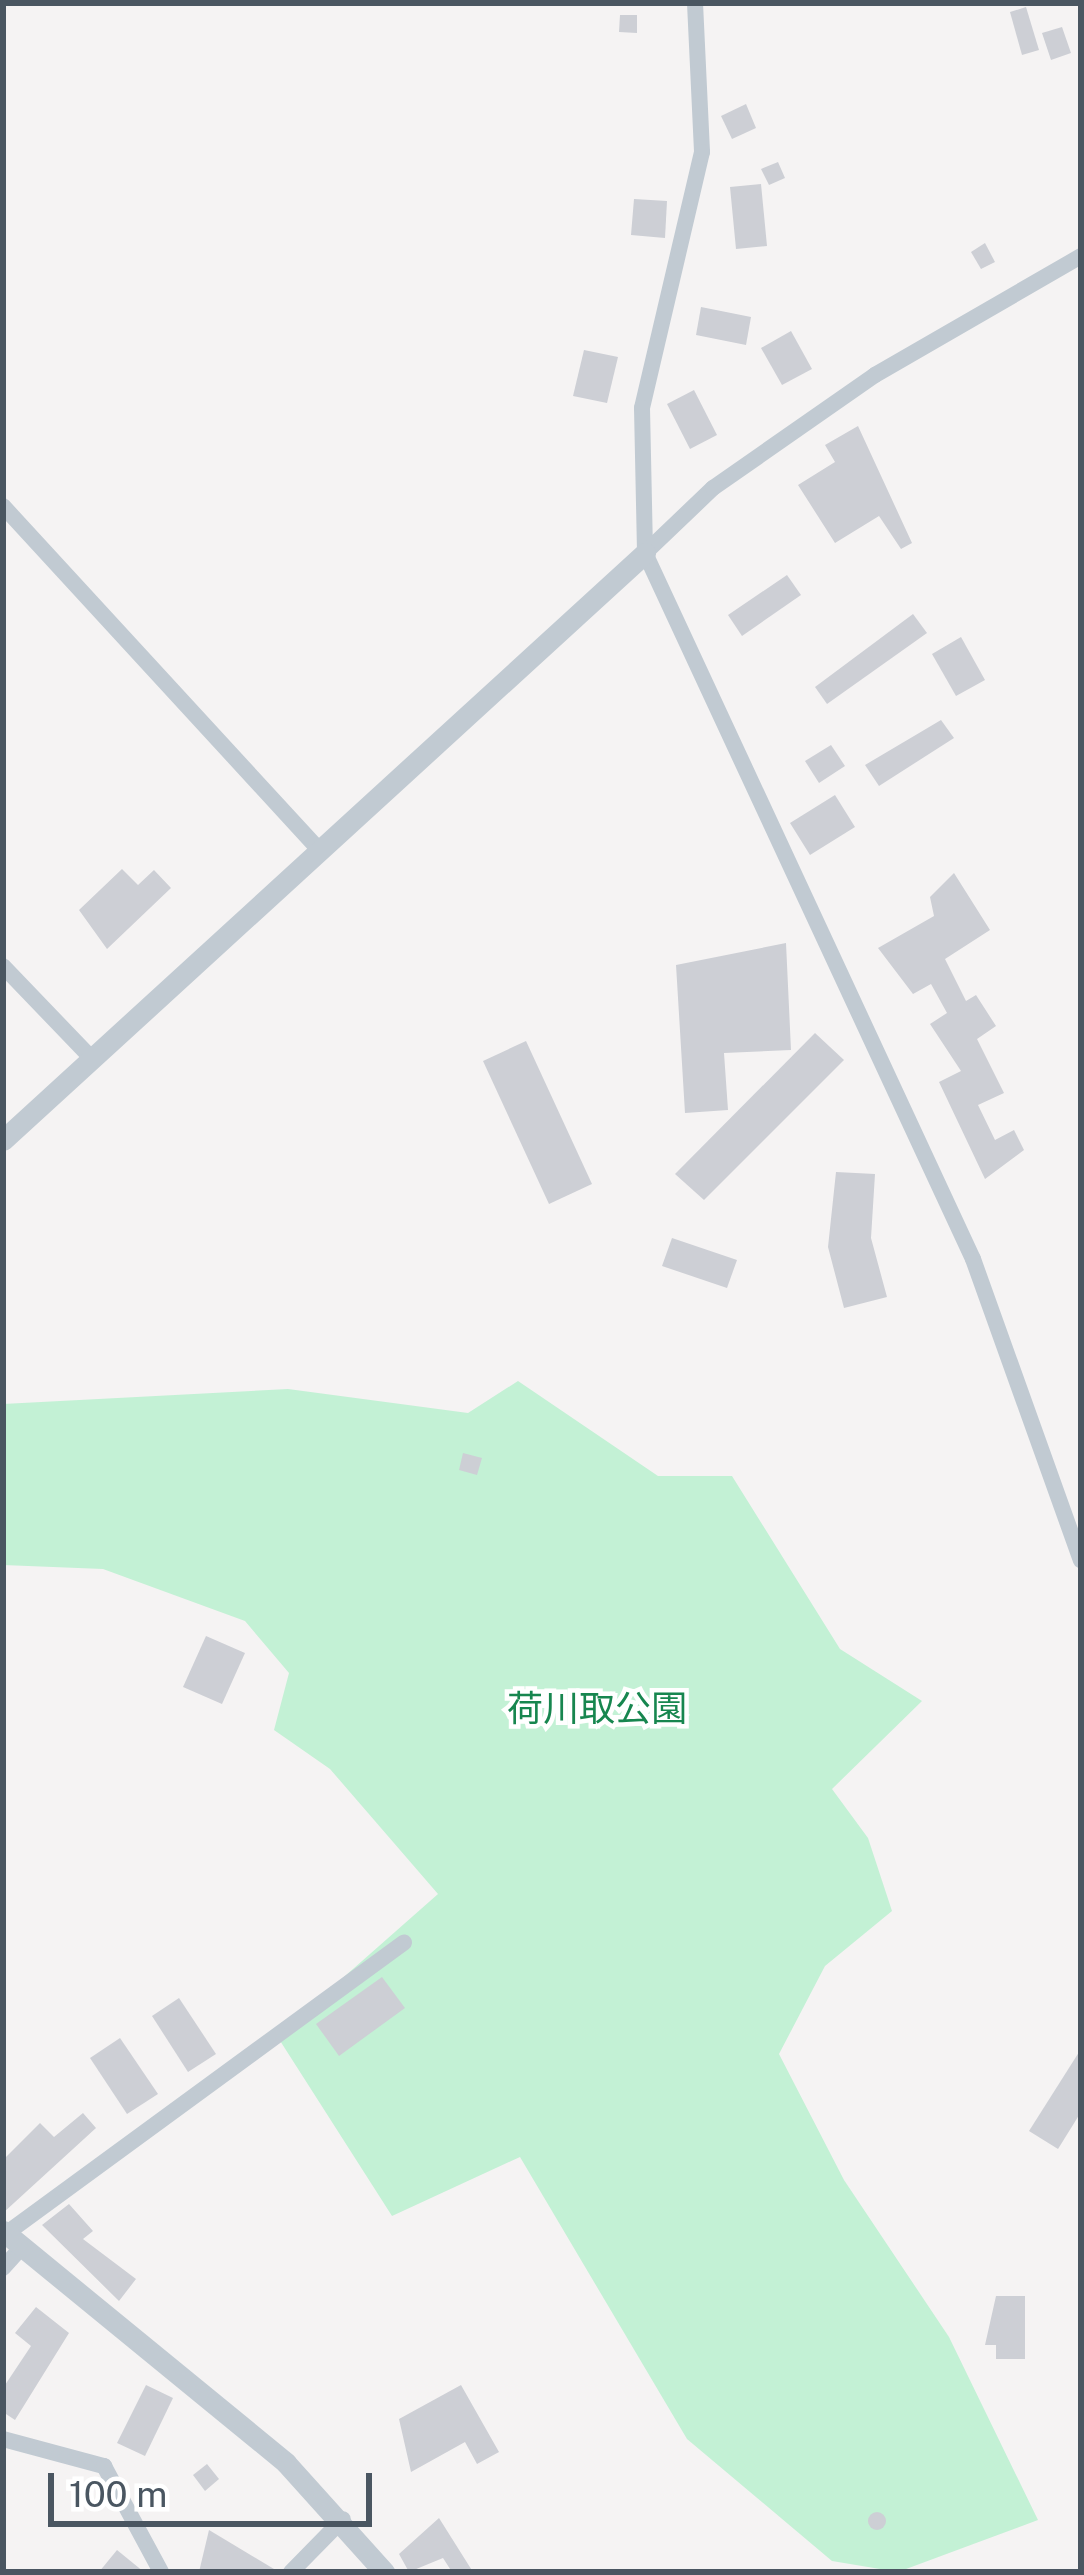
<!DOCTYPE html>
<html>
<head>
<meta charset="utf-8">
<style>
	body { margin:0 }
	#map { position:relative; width:1084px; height:2575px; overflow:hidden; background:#f5f3f3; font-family:"Public Sans","Noto Sans JP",sans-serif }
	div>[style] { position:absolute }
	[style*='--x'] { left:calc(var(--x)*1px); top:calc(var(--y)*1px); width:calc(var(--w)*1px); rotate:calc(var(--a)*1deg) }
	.green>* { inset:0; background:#c3f1d5 }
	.building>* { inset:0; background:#cdcfd5 }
	.round { border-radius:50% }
	.minor>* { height:16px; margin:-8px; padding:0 8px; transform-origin:8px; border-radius:8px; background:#c1cad2 }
	.tertiary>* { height:21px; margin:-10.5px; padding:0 10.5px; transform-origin:10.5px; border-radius:10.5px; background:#c1cad2 }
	span { translate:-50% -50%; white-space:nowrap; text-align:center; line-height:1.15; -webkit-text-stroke:9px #fff; paint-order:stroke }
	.park-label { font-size:36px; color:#17864f }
	.frame { position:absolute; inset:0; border:6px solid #4a5661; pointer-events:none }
	.scale { position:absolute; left:48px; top:2473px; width:324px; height:54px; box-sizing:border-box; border:6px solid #4a5661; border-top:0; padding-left:15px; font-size:36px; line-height:42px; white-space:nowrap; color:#4a5661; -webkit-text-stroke:9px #fff; paint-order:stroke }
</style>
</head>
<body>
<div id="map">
	<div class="green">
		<div style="clip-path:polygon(518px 1381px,658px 1476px,732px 1476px,840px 1649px,922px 1701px,832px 1789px,868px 1838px,892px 1911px,825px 1966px,779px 2054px,844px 2180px,949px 2337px,1038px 2520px,898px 2572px,832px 2561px,687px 2439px,520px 2157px,392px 2216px,277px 2036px,438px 1894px,330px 1769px,274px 1730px,289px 1673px,245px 1621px,103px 1569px,3px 1565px,3px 1404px,288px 1389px,468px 1413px)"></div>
	</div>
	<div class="building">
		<div style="clip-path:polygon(1026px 7px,1039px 50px,1022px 55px,1010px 12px)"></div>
		<div style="clip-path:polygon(620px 15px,637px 15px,637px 33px,619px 32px)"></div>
		<div style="clip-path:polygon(1062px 27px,1071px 53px,1051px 60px,1042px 33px)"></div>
		<div style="clip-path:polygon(746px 104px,756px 128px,732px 139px,721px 116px)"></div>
		<div style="clip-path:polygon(778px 162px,785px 178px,769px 185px,761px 169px)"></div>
		<div style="clip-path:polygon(761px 184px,767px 246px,736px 249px,730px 187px)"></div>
		<div style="clip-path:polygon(634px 199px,667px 201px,665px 238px,631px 235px)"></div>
		<div style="clip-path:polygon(985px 243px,995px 262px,981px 269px,971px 252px)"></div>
		<div style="clip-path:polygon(701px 307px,751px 317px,746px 345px,696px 335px)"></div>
		<div style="clip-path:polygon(791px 331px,812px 369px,782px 385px,761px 348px)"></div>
		<div style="clip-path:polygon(584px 350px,618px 357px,607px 403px,573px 396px)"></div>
		<div style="clip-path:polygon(694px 390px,717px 435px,690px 449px,667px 404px)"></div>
		<div style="clip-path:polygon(858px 426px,912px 543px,901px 549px,879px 516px,835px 543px,798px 485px,835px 462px,825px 445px)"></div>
		<div style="clip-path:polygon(787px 575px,801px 595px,742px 636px,728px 615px)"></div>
		<div style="clip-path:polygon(913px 614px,927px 633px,827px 704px,815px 687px)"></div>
		<div style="clip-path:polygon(961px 637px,985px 680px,956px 696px,932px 654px)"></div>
		<div style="clip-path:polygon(941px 720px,954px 738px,879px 786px,865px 765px)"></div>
		<div style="clip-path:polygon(831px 745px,845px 766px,819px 783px,805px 761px)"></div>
		<div style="clip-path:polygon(835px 795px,855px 827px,810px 855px,790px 823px)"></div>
		<div style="clip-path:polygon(122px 869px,138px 885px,154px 870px,171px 888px,107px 949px,79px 910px)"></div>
		<div style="clip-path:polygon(954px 873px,990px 930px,945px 959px,966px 1001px,976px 995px,996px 1026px,977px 1039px,1004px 1093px,978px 1105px,995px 1140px,1014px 1130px,1024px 1150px,985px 1179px,939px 1082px,961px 1071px,930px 1024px,947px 1013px,931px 984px,913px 994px,878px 948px,934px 916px,930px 897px)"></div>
		<div style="clip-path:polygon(786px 943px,791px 1050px,724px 1053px,728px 1110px,685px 1113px,676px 965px)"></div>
		<div style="clip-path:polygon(815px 1033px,844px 1060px,704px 1200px,675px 1174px)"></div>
		<div style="clip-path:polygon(526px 1041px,592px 1184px,549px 1204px,483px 1061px)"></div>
		<div style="clip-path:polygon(836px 1172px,875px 1174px,871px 1238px,887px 1297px,844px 1308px,828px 1247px)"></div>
		<div style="clip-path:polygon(672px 1238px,737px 1260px,727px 1288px,662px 1266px)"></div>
		<div style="clip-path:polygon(463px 1453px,482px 1458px,477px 1475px,459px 1470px)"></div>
		<div style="clip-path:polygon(206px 1636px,245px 1653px,222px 1704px,183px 1687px)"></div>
		<div style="clip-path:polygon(382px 1977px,405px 2008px,339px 2056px,316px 2024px)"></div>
		<div style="clip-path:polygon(179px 1998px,216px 2054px,188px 2072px,152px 2016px)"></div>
		<div style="clip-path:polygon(120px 2038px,158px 2094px,127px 2114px,90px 2058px)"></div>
		<div style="clip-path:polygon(1081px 2049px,1081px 2112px,1058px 2149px,1029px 2131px)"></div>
		<div style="clip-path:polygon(83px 2113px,96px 2128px,3px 2213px,3px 2160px,40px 2123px,54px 2137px)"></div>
		<div style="clip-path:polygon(69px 2204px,93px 2231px,83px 2239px,136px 2279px,119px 2301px,42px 2225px)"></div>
		<div style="clip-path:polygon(996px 2296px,1025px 2296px,1025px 2359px,996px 2359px,996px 2345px,985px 2345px)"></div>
		<div style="clip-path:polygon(36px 2307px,69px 2333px,15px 2420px,3px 2412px,3px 2388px,31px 2346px,15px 2333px)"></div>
		<div style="clip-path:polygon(146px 2385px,173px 2398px,145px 2456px,117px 2443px)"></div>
		<div style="clip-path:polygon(461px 2385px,499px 2452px,477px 2464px,465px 2442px,411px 2472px,399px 2419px)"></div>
		<div style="clip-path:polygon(207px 2464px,219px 2479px,205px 2491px,193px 2475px)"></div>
		<div class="round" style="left:868px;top:2512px;width:18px;height:18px"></div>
		<div style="clip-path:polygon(439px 2518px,473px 2572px,452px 2572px,443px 2558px,409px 2572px,399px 2554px)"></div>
		<div style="clip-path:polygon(209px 2530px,279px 2572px,199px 2572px)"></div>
		<div style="clip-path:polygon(117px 2550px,144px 2572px,99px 2572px)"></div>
	</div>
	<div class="minor">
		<div style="--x:695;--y:3;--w:149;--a:87.3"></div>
		<div style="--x:702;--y:152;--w:263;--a:103.2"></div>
		<div style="--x:642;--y:408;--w:145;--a:88.8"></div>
		<div style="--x:645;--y:553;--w:778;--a:65.08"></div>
		<div style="--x:973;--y:1259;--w:320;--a:70.3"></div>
		<div style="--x:3;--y:506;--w:470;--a:47.4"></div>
		<div style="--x:645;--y:553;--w:94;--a:-43.7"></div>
		<div style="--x:713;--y:488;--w:198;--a:-34.9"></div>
		<div style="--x:875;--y:375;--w:238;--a:-30"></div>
		<div style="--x:3;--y:966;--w:130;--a:46.2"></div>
		<div style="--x:7;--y:2233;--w:492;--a:-36.2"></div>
		<div style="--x:3;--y:2268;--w:30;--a:-48"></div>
		<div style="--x:3;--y:2439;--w:105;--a:15"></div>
		<div style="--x:104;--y:2466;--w:120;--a:61.7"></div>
		<div style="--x:291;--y:2572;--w:74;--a:-45.5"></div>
	</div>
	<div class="tertiary">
		<div style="--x:3;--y:1140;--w:870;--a:-42.44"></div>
		<div style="--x:3;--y:2231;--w:366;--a:39.3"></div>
		<div style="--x:286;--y:2463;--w:147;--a:48"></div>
	</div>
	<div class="park-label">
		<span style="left:597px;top:1709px">荷川取公園</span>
	</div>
	<div class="frame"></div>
	<div class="scale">100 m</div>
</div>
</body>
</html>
